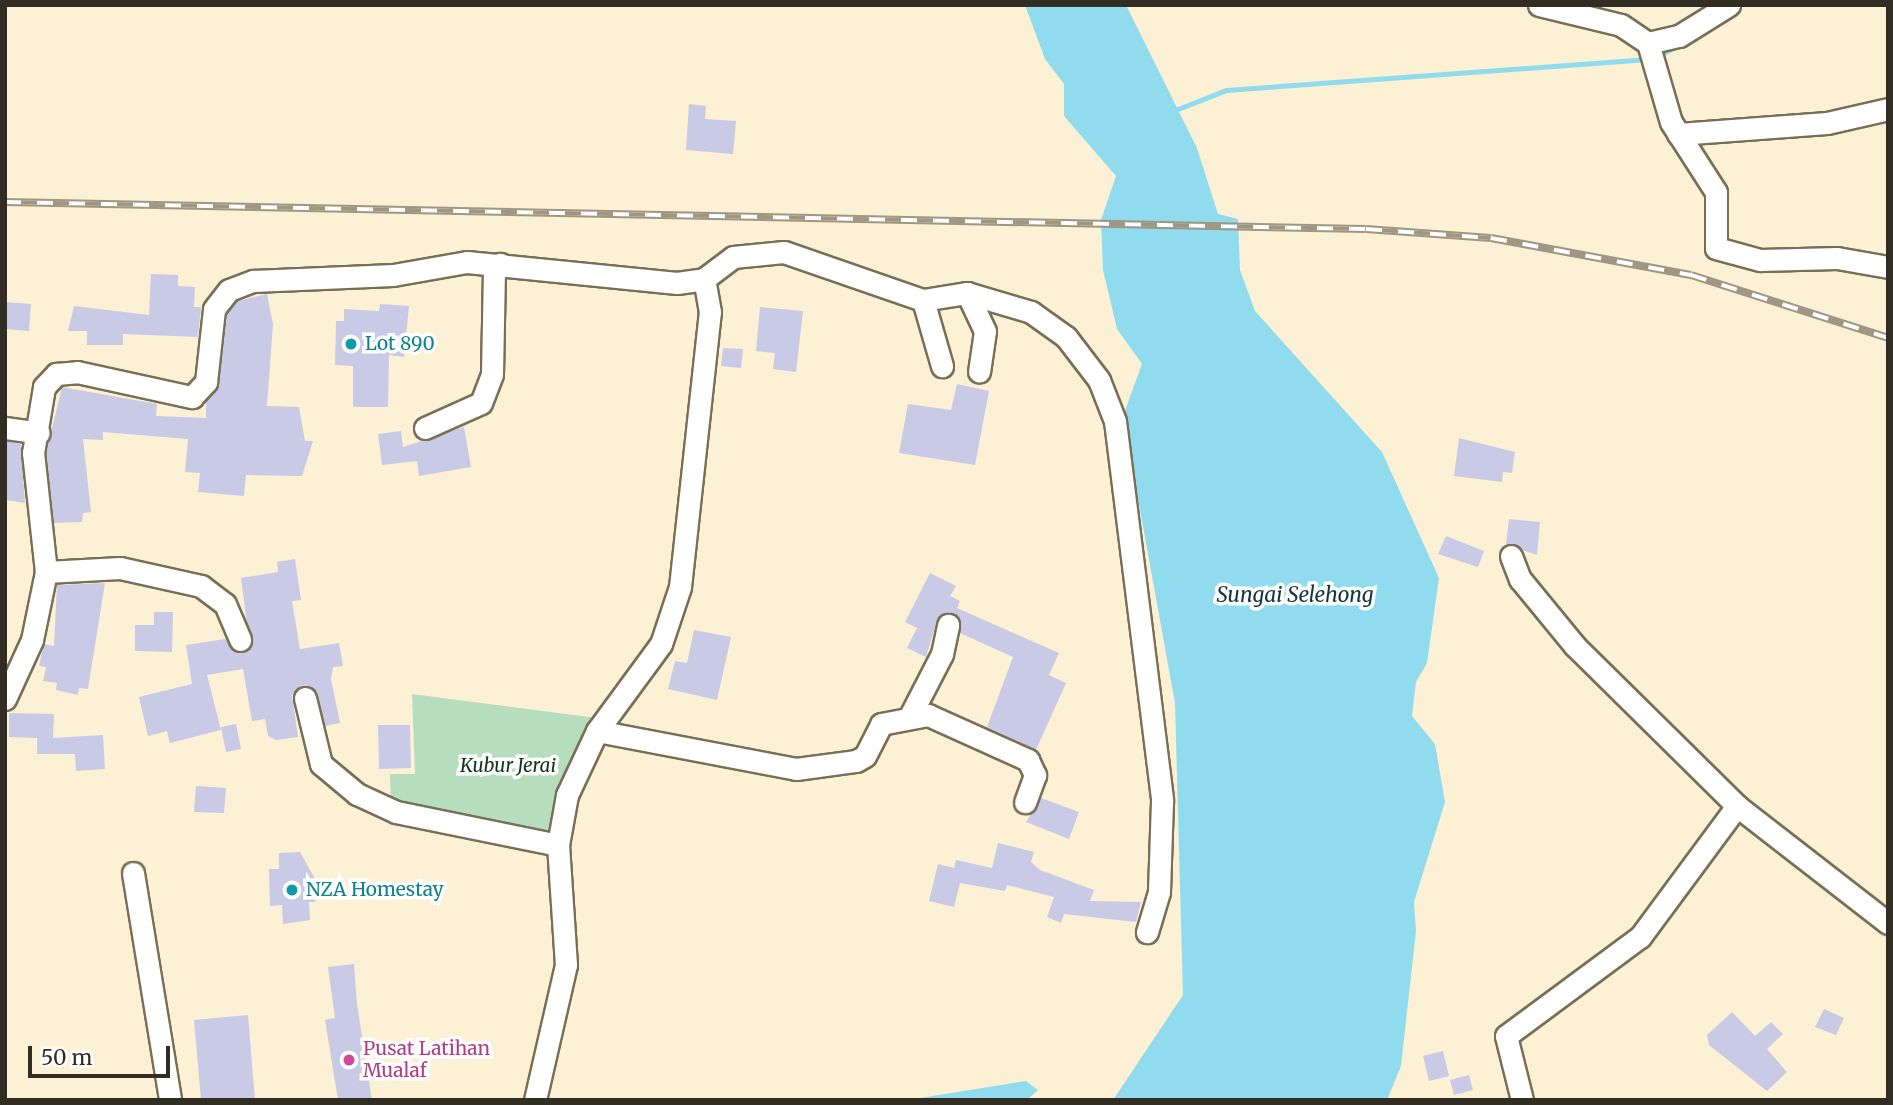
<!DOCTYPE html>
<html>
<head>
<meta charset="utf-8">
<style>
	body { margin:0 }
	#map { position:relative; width:1893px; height:1105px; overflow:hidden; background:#fcf1d5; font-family:Merriweather,serif }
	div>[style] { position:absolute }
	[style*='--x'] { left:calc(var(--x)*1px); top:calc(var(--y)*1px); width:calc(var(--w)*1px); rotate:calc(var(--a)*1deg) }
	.green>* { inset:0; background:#b6ddbe }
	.water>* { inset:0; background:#90dcee }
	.stream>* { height:5px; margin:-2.5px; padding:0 2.5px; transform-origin:2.5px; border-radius:2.5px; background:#90dcee }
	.building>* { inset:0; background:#c9cae6 }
	.roads { filter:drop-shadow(2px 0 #796f56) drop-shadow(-2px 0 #796f56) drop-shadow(0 2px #796f56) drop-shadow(0 -2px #796f56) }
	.minor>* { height:21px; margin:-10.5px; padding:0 10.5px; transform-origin:10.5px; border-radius:10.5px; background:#fff }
	.rail>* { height:8px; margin-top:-4px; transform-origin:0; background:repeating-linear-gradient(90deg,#fff 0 16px,#9f9783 0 32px); box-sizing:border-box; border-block:2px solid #9f9783 }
	.dots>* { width:19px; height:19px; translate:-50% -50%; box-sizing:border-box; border:4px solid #fff; border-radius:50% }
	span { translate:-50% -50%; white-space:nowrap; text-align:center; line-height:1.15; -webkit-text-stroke:7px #fff; paint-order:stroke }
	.culture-label { font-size:19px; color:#0d838f }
	.left { translate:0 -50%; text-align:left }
	.park-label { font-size:19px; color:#0c3419; font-style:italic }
	.hotel-label { font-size:19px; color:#b23c85 }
	.water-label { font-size:21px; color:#10353d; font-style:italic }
	.frame { position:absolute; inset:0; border:7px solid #322d23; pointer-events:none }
	.scale { position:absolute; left:28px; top:1046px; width:142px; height:32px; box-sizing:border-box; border:4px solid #322d23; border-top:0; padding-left:9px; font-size:21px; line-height:24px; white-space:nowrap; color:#322d23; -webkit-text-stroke:5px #fff; paint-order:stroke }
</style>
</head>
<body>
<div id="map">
	<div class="green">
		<div style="clip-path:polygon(412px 694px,597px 718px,552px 835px,391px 805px,390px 774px,415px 774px)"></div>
	</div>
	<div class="water">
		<div style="clip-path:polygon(1025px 5px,1126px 5px,1197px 148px,1218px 214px,1238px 219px,1240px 270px,1255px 311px,1382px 452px,1439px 578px,1427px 663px,1416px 682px,1412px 716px,1435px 744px,1445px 802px,1414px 902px,1416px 931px,1401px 1066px,1387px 1100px,1113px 1100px,1183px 995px,1175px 703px,1123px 416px,1142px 364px,1117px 329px,1103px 270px,1101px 220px,1116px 176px,1064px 116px,1064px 84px,1045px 59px)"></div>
		<div style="clip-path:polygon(1026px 1081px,1038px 1090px,1027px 1100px,908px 1100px)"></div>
	</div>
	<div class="stream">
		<div style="--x:1658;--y:56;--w:66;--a:-28.1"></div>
		<div style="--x:1170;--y:112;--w:60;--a:-21.4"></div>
		<div style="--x:1226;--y:90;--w:423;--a:-4.2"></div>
	</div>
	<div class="building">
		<div style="clip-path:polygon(689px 104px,706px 106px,705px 119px,736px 121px,733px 154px,686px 150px)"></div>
		<div style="clip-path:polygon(151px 274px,178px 275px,178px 286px,195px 287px,194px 307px,201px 307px,198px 337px,123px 334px,123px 345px,87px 345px,87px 331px,68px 331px,74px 306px,149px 315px)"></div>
		<div style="clip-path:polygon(267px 294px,273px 324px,267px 406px,299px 407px,305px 441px,313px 441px,302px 476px,246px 475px,244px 496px,198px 492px,200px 473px,185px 472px,188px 439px,103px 432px,103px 440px,83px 439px,91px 512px,83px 513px,82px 522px,54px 523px,46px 453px,62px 387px,157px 404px,156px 416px,206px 418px,206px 401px,219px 383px,227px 314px,237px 301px)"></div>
		<div style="clip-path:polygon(5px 302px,31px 304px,29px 331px,5px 329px)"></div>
		<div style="clip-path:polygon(380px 304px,409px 306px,404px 357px,389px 355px,388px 407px,353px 407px,353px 366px,335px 365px,336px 321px,344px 321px,344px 309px,379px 311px)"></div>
		<div style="clip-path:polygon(760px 307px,803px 311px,796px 372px,773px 369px,775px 353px,756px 351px)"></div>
		<div style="clip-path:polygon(723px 348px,743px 349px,741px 368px,721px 366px)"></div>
		<div style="clip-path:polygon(957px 384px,989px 391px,975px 465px,899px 453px,908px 404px,951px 410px)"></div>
		<div style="clip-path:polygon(464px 427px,471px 467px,419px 476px,417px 461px,382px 465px,378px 434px,401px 431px,403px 447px)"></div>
		<div style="clip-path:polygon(1459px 438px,1515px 452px,1512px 473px,1503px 472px,1502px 482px,1454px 476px)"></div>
		<div style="clip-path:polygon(5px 441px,21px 444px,25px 503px,6px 500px)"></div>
		<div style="clip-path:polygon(1509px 519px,1540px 522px,1537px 555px,1506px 544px)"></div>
		<div style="clip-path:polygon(1446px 536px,1484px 551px,1478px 567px,1438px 554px)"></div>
		<div style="clip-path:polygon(295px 559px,301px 600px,292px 601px,300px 649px,339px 643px,343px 666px,333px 667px,331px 679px,340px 723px,325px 726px,315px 690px,301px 685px,292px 695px,298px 737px,276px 740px,268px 736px,265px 719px,252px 721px,243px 669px,207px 675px,221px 730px,170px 743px,167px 731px,148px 736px,139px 697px,192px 684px,186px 645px,225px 639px,238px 653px,250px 648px,241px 578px,278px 572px,277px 562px)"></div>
		<div style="clip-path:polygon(930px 573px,956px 586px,950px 596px,960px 601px,957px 608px,1059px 653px,1049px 675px,1066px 683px,1036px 750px,987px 727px,1013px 657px,960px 633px,960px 620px,950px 612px,938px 617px,926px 657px,907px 648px,917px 628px,905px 622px)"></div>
		<div style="clip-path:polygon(105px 583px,88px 689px,79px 688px,78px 695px,56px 690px,57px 683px,43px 681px,46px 667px,39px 666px,44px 644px,54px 646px,57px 585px)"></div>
		<div style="clip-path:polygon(154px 612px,173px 612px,172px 652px,135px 651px,135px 625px,154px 625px)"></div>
		<div style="clip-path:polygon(694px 630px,731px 637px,717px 700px,668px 689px,675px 661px,687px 663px)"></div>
		<div style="clip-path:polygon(9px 713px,54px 714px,53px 738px,103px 735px,105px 769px,76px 771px,75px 754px,37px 754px,37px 738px,9px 737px)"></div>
		<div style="clip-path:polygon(236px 724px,241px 749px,226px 752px,221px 727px)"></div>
		<div style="clip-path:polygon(378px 725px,410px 725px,411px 768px,379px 769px)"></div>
		<div style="clip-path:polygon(196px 786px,226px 788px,224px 813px,194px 812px)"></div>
		<div style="clip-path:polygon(1041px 798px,1079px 812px,1069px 839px,1026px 822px)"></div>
		<div style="clip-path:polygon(998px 843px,1034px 852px,1031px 862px,1040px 870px,1094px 890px,1090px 901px,1141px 902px,1136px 922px,1064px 914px,1061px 923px,1047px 917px,1054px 897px,1007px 885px,1005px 891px,960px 883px,954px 907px,929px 901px,938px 864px,954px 868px,956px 860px,992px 868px)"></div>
		<div style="clip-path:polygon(300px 852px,314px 877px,315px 902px,309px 902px,310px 920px,283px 924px,282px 905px,270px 906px,269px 869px,279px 869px,279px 853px)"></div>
		<div style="clip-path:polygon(354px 964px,357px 1004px,372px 1100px,338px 1100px,325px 1020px,335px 1018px,328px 967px)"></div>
		<div style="clip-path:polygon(1824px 1009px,1844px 1018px,1836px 1035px,1815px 1027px)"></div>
		<div style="clip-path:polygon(1732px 1012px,1755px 1036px,1771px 1022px,1783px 1034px,1767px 1049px,1787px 1072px,1767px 1091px,1709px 1045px,1707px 1035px)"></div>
		<div style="clip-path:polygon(248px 1015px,255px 1100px,201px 1100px,194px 1020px)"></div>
		<div style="clip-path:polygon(1443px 1051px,1449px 1076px,1429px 1081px,1423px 1056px)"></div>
		<div style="clip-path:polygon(1469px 1075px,1473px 1090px,1454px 1095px,1450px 1080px)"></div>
	</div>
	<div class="roads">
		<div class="minor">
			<div style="--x:1539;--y:5;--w:84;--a:13.7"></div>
			<div style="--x:1621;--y:25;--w:32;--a:34"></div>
			<div style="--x:1648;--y:43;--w:82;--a:73.8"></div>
			<div style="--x:1671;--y:122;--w:83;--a:57.3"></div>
			<div style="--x:1716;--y:192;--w:56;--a:90"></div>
			<div style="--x:1716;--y:248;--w:46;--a:15.3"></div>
			<div style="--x:1760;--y:260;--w:77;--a:-1.5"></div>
			<div style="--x:1837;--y:258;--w:52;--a:10"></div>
			<div style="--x:1648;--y:43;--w:32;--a:-13"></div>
			<div style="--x:1679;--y:36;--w:59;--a:-31.8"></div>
			<div style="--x:1678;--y:134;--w:149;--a:-4.2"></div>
			<div style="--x:1827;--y:123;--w:63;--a:-12.9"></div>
			<div style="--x:967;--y:293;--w:67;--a:16.5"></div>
			<div style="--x:1031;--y:312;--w:43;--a:35.5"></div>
			<div style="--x:1066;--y:337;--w:54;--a:52.5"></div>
			<div style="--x:1099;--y:380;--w:44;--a:68.7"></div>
			<div style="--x:1115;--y:421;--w:383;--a:82.9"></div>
			<div style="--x:1162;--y:801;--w:91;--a:91.9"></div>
			<div style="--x:1159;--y:892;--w:42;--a:106.7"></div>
			<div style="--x:923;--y:300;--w:69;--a:73.9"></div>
			<div style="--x:5;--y:428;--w:34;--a:8"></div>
			<div style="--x:425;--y:428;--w:61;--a:-24.1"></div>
			<div style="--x:481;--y:403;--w:31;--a:-69"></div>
			<div style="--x:492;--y:374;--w:100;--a:-88.9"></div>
			<div style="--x:494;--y:274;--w:12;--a:-59"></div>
			<div style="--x:1511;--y:556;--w:25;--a:69"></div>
			<div style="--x:1520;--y:579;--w:87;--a:50.6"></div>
			<div style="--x:1575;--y:646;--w:228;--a:44.6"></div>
			<div style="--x:1737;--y:806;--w:191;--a:37.8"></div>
			<div style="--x:46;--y:572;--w:74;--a:-3.1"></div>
			<div style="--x:120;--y:568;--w:83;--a:12.5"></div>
			<div style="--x:201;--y:586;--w:30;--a:37"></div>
			<div style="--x:225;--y:604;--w:39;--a:67"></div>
			<div style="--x:305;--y:698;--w:68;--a:76.4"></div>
			<div style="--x:321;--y:764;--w:47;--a:39.8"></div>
			<div style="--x:357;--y:794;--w:43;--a:24.8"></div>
			<div style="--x:396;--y:812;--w:165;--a:11.5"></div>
			<div style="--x:5;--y:699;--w:65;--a:-65.4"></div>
			<div style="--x:32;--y:640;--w:69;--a:-78.4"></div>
			<div style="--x:46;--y:572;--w:120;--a:-96.2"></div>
			<div style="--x:33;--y:453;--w:67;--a:-80.5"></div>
			<div style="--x:44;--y:387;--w:18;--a:-47"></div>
			<div style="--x:56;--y:374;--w:21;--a:-5"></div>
			<div style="--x:77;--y:372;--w:118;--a:12.3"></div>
			<div style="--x:192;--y:397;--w:21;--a:-47"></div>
			<div style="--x:206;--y:382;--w:73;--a:-83.7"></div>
			<div style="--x:214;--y:309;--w:24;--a:-52"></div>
			<div style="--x:229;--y:290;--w:26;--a:-21"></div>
			<div style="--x:253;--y:281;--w:140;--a:-2.5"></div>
			<div style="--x:393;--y:275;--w:75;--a:-10"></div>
			<div style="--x:467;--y:262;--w:211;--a:5.7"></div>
			<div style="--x:677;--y:283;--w:27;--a:-8"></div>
			<div style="--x:911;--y:714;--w:68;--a:-62.7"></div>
			<div style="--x:942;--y:654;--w:30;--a:-78"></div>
			<div style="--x:597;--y:731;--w:203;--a:10.8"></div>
			<div style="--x:796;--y:769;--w:61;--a:-7.6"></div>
			<div style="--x:856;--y:761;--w:10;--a:-29"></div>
			<div style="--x:865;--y:756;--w:36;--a:-63"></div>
			<div style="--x:881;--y:724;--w:48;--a:-10.8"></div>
			<div style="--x:928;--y:715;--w:110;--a:24.2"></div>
			<div style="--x:1028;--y:760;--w:17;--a:65"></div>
			<div style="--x:1035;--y:775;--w:29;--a:110"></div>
			<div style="--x:133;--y:873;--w:230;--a:80.7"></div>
			<div style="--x:535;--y:1100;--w:139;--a:-77.1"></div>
			<div style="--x:566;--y:965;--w:120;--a:-93.8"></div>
			<div style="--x:558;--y:845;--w:51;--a:-79.8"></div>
			<div style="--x:567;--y:795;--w:71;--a:-64.9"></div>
			<div style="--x:597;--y:731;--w:108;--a:-53.7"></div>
			<div style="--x:661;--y:644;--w:60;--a:-71.6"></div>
			<div style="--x:680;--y:587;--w:277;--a:-83.8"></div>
			<div style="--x:710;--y:312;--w:34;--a:-100"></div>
			<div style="--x:704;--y:279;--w:36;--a:-37"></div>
			<div style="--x:733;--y:257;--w:51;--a:-5.6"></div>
			<div style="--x:784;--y:252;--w:147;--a:19.1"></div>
			<div style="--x:923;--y:300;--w:45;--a:-9"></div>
			<div style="--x:967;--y:293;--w:42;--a:64.7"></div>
			<div style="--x:985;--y:331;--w:41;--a:98.3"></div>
			<div style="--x:1522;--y:1100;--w:66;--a:-104"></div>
			<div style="--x:1506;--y:1036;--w:167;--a:-36.5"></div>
			<div style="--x:1640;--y:937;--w:163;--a:-53.5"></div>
		</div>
	</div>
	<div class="rail">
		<div style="--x:5;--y:202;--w:1361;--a:1.14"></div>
		<div style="--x:1366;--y:229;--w:125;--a:4.1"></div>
		<div style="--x:1491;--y:238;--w:203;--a:10.5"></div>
		<div style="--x:1691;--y:275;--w:207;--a:17.7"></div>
	</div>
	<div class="dots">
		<div style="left:351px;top:344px;background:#0f9aa8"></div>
		<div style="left:292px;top:890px;background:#0f9aa8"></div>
		<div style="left:349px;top:1060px;background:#d1479c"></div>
	</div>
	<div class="culture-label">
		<span class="left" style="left:365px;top:344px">Lot 890</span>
		<span class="left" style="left:306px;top:890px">NZA Homestay</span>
	</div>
	<div class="park-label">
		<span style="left:508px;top:766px">Kubur Jerai</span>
	</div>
	<div class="hotel-label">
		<span class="left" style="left:363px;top:1060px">Pusat Latihan<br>Mualaf</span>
	</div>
	<div class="water-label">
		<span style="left:1295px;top:595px">Sungai Selehong</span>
	</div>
	<div class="frame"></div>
	<div class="scale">50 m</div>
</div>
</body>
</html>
